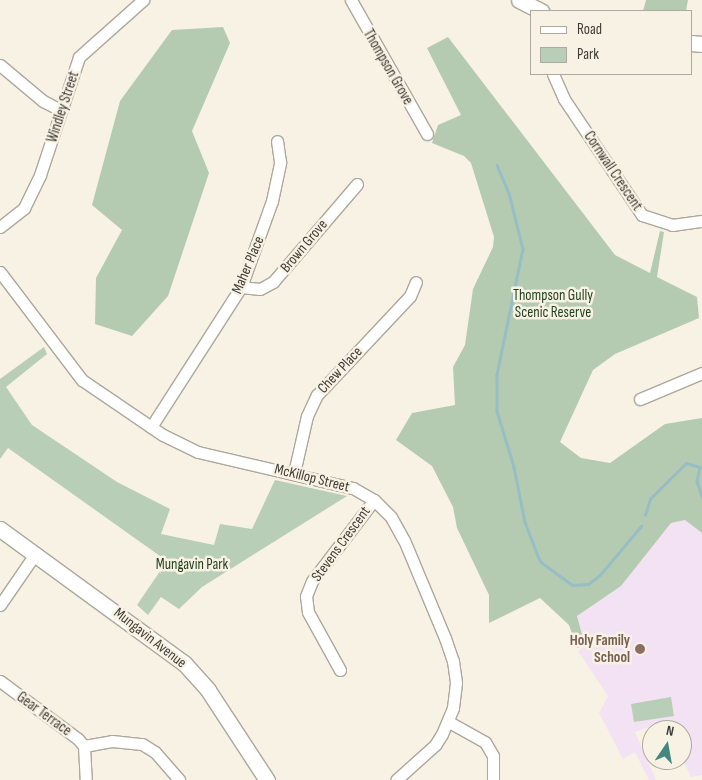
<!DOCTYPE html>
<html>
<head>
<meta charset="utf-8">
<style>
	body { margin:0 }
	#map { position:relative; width:702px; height:780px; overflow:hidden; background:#f8f2e4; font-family:"Sofia Sans Condensed",sans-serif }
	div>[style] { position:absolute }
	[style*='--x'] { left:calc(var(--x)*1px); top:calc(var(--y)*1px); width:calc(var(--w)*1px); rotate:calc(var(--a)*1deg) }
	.education>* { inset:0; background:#f3e2f4 }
	.green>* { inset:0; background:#b8ceb6 }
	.forest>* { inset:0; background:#b4cbb2 }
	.stream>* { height:2.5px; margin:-1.25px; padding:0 1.25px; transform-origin:1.25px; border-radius:1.25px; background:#98bec5 }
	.roads { filter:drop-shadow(1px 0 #ada89b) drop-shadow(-1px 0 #ada89b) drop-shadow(0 1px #ada89b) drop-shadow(0 -1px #ada89b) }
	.minor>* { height:11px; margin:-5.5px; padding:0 5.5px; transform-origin:5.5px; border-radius:5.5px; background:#fff }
	.major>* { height:15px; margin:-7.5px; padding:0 7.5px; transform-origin:7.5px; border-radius:7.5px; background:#fff }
	.dots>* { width:14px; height:14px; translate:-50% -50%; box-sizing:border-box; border:2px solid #f8f2e4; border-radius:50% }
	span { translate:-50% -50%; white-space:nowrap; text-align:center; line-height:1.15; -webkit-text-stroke:5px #f8f2e4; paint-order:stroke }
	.street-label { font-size:15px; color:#3e3b36 }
	.park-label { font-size:15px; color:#1d3f1b }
	.education-label { font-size:15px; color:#785e54; font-weight:700 }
	.right { translate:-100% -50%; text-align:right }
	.legend { position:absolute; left:530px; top:10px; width:162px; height:65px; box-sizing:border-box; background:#f8f2e4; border:1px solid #aea99e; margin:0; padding:6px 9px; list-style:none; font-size:15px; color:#3e3b36 }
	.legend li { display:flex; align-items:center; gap:10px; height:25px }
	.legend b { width:25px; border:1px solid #aea99e }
	.north { position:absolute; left:642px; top:720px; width:50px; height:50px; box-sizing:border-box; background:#f8f2e4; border:1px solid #aea99e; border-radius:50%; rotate:12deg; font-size:14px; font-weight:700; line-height:20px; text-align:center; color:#3e3b36 }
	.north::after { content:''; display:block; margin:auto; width:18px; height:22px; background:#42887f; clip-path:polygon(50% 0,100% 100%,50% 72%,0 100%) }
</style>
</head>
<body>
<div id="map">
	<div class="education">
		<div style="clip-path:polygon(685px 520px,702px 533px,702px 775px,691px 777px,682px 758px,682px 730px,668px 730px,664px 722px,635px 732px,656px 780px,649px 780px,635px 752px,623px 759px,599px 713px,608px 696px,578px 651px,585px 645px,577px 616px,621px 586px,671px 523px)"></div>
	</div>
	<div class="green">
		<div style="clip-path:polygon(44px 347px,47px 354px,6px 387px,32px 425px,117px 482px,170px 509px,161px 534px,214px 545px,220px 524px,252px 529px,275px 480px,347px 496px,202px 587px,179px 609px,161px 597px,148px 615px,137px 605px,167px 561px,8px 448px,0 459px,0 379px)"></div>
		<div style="clip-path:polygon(671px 697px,674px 716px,634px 722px,631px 704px)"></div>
	</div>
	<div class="forest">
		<div style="clip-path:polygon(646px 0,688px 0,686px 11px,643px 11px)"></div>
		<div style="clip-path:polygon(223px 27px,230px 43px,192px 131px,209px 173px,168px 296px,132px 336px,95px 324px,96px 278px,122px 230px,92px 205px,120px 101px,172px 30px)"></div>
		<div style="clip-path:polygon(448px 37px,615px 255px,650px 273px,660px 231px,664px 232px,657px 277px,697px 297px,699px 318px,615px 354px,593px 370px,560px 442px,581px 458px,610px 463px,665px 424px,702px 418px,702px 533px,685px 520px,671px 523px,621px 586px,577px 616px,585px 645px,577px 648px,569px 625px,540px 598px,489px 623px,489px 595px,457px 528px,453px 507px,432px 466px,396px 440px,412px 413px,455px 405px,453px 367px,465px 345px,473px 289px,493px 247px,494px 237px,471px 163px,464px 156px,432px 143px,438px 125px,461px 115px,427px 48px)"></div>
	</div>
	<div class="stream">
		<div style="--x:497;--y:165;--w:30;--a:67"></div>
		<div style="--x:509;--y:193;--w:58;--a:76"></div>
		<div style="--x:523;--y:249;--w:129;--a:101.7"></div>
		<div style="--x:497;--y:375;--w:36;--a:90"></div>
		<div style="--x:497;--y:411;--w:59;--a:73.1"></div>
		<div style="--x:514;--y:467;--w:56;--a:78.7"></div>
		<div style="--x:525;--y:522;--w:34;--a:69"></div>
		<div style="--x:537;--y:554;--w:9;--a:63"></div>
		<div style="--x:541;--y:562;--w:39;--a:36"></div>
		<div style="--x:573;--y:585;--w:15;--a:-4"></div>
		<div style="--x:588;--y:584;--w:15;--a:-37"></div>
		<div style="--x:600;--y:575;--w:64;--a:-50.1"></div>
		<div style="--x:645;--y:515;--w:17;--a:-73"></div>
		<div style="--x:650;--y:499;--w:51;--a:-45"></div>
		<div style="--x:686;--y:463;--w:15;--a:16"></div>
		<div style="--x:700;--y:467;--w:14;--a:102"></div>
		<div style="--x:697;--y:481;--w:16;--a:72"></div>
	</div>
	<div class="roads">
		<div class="minor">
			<div style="--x:351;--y:0;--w:154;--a:60.4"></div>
			<div style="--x:0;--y:65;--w:56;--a:39.9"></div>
			<div style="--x:43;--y:101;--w:20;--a:27"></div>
			<div style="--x:553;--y:74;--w:27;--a:66"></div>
			<div style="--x:564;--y:99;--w:140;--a:56.1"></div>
			<div style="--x:642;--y:215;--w:32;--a:18"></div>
			<div style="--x:672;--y:225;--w:30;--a:-8"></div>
			<div style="--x:0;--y:227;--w:31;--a:-38"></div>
			<div style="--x:24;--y:208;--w:37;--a:-64"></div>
			<div style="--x:40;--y:175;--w:124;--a:-71.7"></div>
			<div style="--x:79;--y:57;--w:86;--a:-41.7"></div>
			<div style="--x:0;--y:272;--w:136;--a:52.8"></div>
			<div style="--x:82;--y:380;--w:98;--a:34.2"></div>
			<div style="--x:163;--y:435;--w:39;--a:26"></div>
			<div style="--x:198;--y:452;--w:159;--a:13.1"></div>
			<div style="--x:353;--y:488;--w:24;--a:30"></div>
			<div style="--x:374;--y:500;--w:24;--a:45"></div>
			<div style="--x:391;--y:517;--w:26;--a:61"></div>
			<div style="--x:404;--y:540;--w:106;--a:67.3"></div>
			<div style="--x:445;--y:638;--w:24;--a:71"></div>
			<div style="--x:453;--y:661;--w:22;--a:82"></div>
			<div style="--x:456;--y:683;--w:25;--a:97"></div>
			<div style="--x:453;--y:708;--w:28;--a:113"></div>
			<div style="--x:442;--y:734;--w:13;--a:122"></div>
			<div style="--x:435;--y:745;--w:52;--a:138.1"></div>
			<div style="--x:241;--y:287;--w:19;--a:6"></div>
			<div style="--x:260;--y:289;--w:15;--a:-28"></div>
			<div style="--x:273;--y:282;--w:129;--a:-49.4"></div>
			<div style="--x:640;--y:399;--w:67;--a:-22.8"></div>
			<div style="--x:151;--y:427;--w:166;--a:-57.3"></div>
			<div style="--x:241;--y:287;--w:91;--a:-70.2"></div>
			<div style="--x:272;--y:201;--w:40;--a:-78"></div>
			<div style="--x:280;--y:162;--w:21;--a:-98"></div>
			<div style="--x:294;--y:473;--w:58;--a:-77.2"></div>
			<div style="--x:307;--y:416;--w:23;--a:-65"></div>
			<div style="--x:317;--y:395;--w:136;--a:-46.8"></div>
			<div style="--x:410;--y:296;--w:15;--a:-67"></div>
			<div style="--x:0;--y:605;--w:62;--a:-55.5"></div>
			<div style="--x:340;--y:670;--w:66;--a:-118.9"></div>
			<div style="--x:308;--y:612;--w:16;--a:-97"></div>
			<div style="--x:306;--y:596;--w:16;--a:-68"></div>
			<div style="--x:312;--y:581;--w:102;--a:-52.6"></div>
			<div style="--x:0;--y:681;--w:97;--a:36.6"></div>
			<div style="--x:78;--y:739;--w:9;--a:49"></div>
			<div style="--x:84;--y:746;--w:34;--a:87"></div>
			<div style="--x:449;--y:722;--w:41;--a:29.1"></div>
			<div style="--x:485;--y:742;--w:16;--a:60"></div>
			<div style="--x:493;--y:756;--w:24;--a:90"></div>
			<div style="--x:84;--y:746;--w:28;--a:-10"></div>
			<div style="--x:112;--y:741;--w:30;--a:6"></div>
			<div style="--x:142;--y:744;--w:15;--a:32"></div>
			<div style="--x:155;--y:752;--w:37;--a:49"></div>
		</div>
		<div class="major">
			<div style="--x:519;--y:0;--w:25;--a:27"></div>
			<div style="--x:691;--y:43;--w:11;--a:5"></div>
			<div style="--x:0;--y:529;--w:228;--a:36.1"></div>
			<div style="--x:184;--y:663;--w:36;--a:48"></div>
			<div style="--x:208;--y:690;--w:108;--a:56.8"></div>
		</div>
	</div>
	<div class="dots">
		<div style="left:640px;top:649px;background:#8d6e63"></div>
	</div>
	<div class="street-label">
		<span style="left:388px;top:67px;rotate:60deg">Thompson Grove</span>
		<span style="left:63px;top:107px;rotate:-72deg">Windley Street</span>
		<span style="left:613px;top:171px;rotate:56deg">Cornwall Crescent</span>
		<span style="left:304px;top:246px;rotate:-50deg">Brown Grove</span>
		<span style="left:248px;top:265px;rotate:-67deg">Maher Place</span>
		<span style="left:340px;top:370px;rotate:-47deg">Chew Place</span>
		<span style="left:312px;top:478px;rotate:14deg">McKillop Street</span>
		<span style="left:341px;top:544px;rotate:-54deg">Stevens Crescent</span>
		<span style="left:150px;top:638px;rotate:38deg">Mungavin Avenue</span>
		<span style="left:44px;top:714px;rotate:36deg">Gear Terrace</span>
	</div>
	<div class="park-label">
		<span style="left:553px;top:304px">Thompson Gully<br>Scenic Reserve</span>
		<span style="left:192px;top:565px">Mungavin Park</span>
	</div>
	<div class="education-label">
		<span class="right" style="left:630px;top:649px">Holy Family<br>School</span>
	</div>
	<ul class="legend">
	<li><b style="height:6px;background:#fff"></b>Road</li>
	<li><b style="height:14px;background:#b8ceb6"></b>Park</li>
	</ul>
	<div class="north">N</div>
</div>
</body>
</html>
